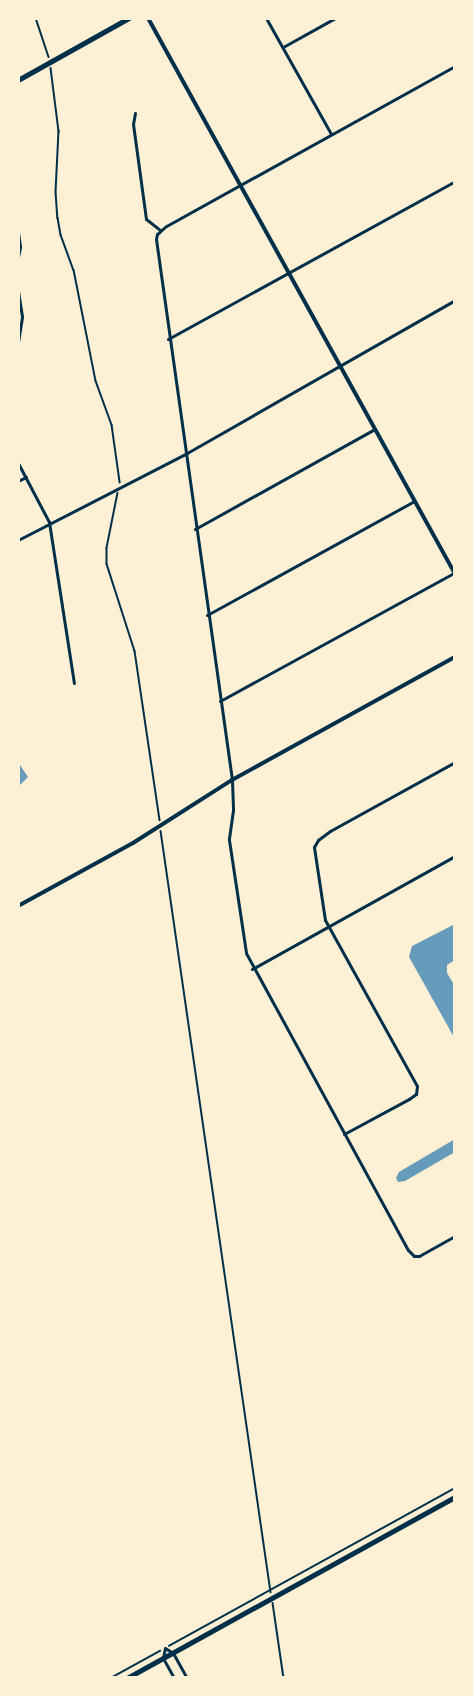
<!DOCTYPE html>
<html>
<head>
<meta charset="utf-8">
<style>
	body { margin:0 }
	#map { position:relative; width:473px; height:1696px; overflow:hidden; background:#fdf0d5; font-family:Lato,sans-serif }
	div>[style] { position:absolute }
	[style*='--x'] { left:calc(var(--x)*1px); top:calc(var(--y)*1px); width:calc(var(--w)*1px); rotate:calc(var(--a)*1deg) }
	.water>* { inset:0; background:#669bbc }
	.path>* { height:1.5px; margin:-0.75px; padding:0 0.75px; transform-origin:0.75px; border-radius:0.75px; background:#003049 }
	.minor>* { height:3px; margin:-1.5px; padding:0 1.5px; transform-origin:1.5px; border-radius:1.5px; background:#003049 }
	.tertiary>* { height:4px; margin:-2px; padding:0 2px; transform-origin:2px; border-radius:2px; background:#003049 }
	.secondary>* { height:4.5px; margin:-2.25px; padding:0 2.25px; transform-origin:2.25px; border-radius:2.25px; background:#003049 }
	span { translate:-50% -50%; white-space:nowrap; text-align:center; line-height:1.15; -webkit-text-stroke:4.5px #fdf0d5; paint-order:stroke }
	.frame { position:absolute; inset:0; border:20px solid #fdf0d5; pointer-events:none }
</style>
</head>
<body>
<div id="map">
	<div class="water">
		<div style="clip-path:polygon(18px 762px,28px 777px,18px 787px)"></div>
		<div style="clip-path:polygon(455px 924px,455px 960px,447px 965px,447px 973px,455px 986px,455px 1039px,409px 957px,412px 946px)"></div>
		<div style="clip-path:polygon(455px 1139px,455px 1152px,405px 1181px,398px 1182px,396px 1178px,399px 1172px)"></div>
	</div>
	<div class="path">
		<div style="--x:36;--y:18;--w:41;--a:71.6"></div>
		<div style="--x:51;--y:68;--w:64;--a:82.8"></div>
		<div style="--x:59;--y:131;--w:61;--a:92.8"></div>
		<div style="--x:56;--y:192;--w:26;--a:86"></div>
		<div style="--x:58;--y:218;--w:17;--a:80"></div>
		<div style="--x:61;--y:235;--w:37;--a:70"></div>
		<div style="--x:74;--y:270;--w:113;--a:78.8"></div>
		<div style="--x:96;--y:381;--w:47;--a:70"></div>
		<div style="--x:112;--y:425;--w:58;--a:82"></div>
		<div style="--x:118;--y:493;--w:56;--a:101.3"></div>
		<div style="--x:107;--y:548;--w:16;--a:90"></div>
		<div style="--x:107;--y:564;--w:91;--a:72.2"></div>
		<div style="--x:135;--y:651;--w:171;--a:81.6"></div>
		<div style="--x:161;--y:831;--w:769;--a:81.78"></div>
		<div style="--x:273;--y:1603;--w:76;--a:81.7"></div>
		<div style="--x:169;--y:1646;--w:327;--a:-28.9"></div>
		<div style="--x:111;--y:1678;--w:56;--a:-28.9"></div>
	</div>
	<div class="minor">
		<div style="--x:266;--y:18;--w:133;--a:60.7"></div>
		<div style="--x:283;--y:47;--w:60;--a:-29.1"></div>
		<div style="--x:455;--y:66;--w:330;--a:151"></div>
		<div style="--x:166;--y:226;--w:12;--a:138"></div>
		<div style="--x:157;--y:234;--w:5;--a:101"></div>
		<div style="--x:156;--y:239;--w:546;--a:82"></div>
		<div style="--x:232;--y:780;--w:30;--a:88"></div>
		<div style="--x:233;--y:810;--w:30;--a:98"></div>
		<div style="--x:229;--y:840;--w:114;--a:81.4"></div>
		<div style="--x:246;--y:953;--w:338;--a:61.4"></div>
		<div style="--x:408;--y:1250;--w:8;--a:45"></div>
		<div style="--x:414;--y:1256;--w:5;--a:0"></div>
		<div style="--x:419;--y:1256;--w:41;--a:-29.1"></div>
		<div style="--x:135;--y:113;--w:11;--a:100"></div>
		<div style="--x:133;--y:124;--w:96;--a:82.2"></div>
		<div style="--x:146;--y:219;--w:18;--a:38"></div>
		<div style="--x:18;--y:232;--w:15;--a:82"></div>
		<div style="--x:20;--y:247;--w:10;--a:101"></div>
		<div style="--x:18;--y:291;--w:26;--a:81"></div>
		<div style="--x:22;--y:317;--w:24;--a:99"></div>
		<div style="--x:168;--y:339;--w:328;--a:-28.8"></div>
		<div style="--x:18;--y:463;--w:67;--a:62.3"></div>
		<div style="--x:49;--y:522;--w:163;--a:81.2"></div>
		<div style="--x:18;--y:481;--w:9;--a:-27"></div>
		<div style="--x:195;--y:529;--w:206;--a:-29.1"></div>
		<div style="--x:18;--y:540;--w:190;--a:-27.2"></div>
		<div style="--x:187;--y:453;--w:309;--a:-29.7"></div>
		<div style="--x:207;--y:615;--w:236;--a:-28.8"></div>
		<div style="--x:220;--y:701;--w:267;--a:-28.7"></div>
		<div style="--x:252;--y:969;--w:232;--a:-29.1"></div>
		<div style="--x:344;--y:1134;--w:74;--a:-28.3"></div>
		<div style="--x:409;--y:1099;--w:9;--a:-36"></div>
		<div style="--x:416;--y:1094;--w:8;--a:-83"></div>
		<div style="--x:417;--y:1086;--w:190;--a:-119"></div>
		<div style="--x:325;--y:920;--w:74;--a:-98.6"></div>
		<div style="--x:314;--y:847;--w:8;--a:-60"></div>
		<div style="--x:318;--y:840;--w:15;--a:-37"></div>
		<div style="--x:330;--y:831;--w:143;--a:-28.9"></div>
		<div style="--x:174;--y:1678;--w:23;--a:-119"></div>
		<div style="--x:163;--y:1658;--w:10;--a:-79"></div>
		<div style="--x:165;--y:1648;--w:9;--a:32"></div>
		<div style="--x:173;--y:1653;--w:29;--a:61"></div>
	</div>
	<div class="tertiary">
		<div style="--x:148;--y:18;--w:635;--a:61.09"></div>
		<div style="--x:18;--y:906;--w:131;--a:-28.7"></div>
		<div style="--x:133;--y:843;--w:117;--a:-32.5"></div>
		<div style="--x:232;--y:780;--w:255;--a:-28.9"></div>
	</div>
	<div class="secondary">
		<div style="--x:18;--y:80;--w:127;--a:-29.2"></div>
		<div style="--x:127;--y:1678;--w:375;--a:-28.9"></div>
	</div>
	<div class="frame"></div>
</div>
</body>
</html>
